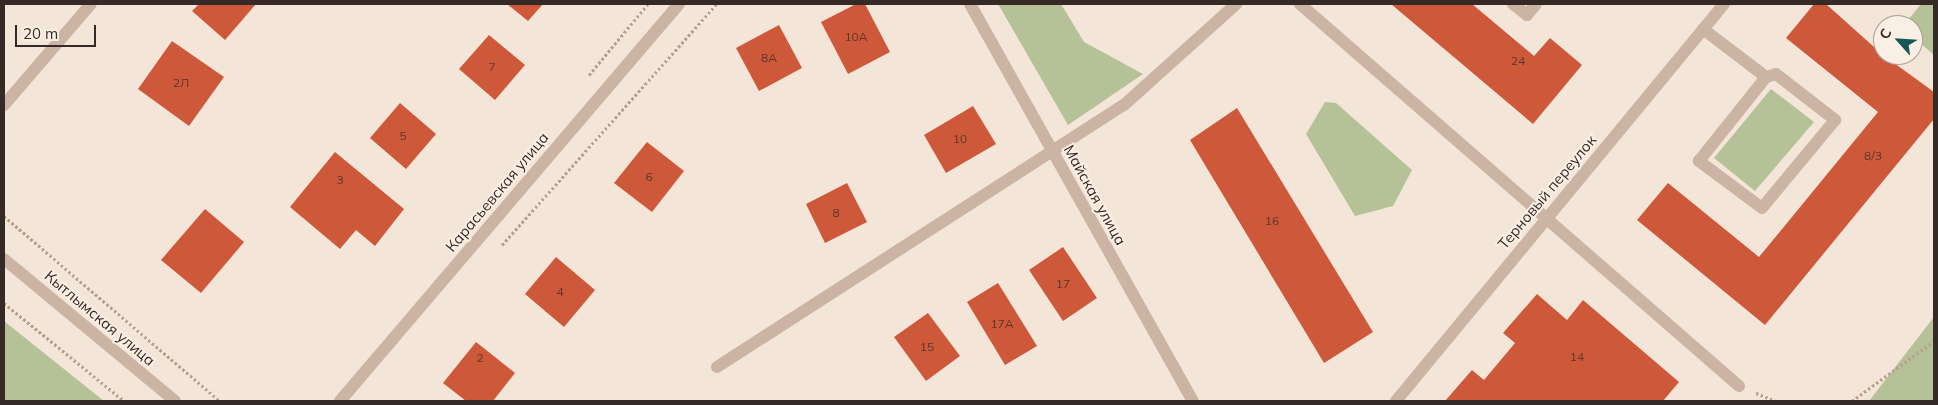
<!DOCTYPE html>
<html>
<head>
<meta charset="utf-8">
<style>
	body { margin:0 }
	#map { position:relative; width:1938px; height:405px; overflow:hidden; background:#f3e5d7; font-family:Mulish,sans-serif }
	div>[style] { position:absolute }
	[style*='--x'] { left:calc(var(--x)*1px); top:calc(var(--y)*1px); width:calc(var(--w)*1px); rotate:calc(var(--a)*1deg) }
	.green>* { inset:0; background:#b5c297 }
	.building>* { inset:0; background:#ce593a }
	.path>* { height:3px; margin-top:-1.5px; transform-origin:0; background:repeating-linear-gradient(90deg,#b79e8d 0 2.5px,transparent 0 5px) }
	.minor>* { height:12px; margin:-6px; padding:0 6px; transform-origin:6px; border-radius:6px; background:#cbb4a3 }
	span { translate:-50% -50%; white-space:nowrap; text-align:center; line-height:1.15; -webkit-text-stroke:4px #faefe4; paint-order:stroke }
	.number-label { font-size:12px; color:#5b362a }
	.number-label span { -webkit-text-stroke-width:0 }
	.street-label { font-size:15px; color:#352a25 }
	.frame { position:absolute; inset:0; border:5px solid #352a25; pointer-events:none }
	.north { position:absolute; left:1873px; top:15px; width:50px; height:50px; box-sizing:border-box; background:#faefe4; border:1px solid #aba098; border-radius:50%; rotate:296deg; font-size:14px; font-weight:700; line-height:20px; text-align:center; color:#352a25 }
	.north::after { content:''; display:block; margin:auto; width:18px; height:22px; background:#195759; clip-path:polygon(50% 0,100% 100%,50% 72%,0 100%) }
	.scale { position:absolute; left:15px; top:25px; width:81px; height:22px; box-sizing:border-box; border:2px solid #352a25; border-top:0; padding-left:6px; font-size:15px; line-height:18px; white-space:nowrap; color:#352a25; -webkit-text-stroke:4px #faefe4; paint-order:stroke }
</style>
</head>
<body>
<div id="map">
	<div class="green">
		<div style="clip-path:polygon(998px 4px,1061px 4px,1084px 42px,1143px 74px,1068px 125px)"></div>
		<div style="clip-path:polygon(1921px 4px,1934px 4px,1934px 55px,1913px 37px,1913px 25px,1904px 25px)"></div>
		<div style="clip-path:polygon(1771px 89px,1814px 122px,1755px 191px,1714px 158px)"></div>
		<div style="clip-path:polygon(1325px 102px,1336px 103px,1412px 170px,1393px 206px,1355px 216px,1306px 134px)"></div>
		<div style="clip-path:polygon(1934px 317px,1934px 401px,1869px 401px)"></div>
		<div style="clip-path:polygon(4px 321px,104px 401px,4px 401px)"></div>
	</div>
	<div class="building">
		<div style="clip-path:polygon(199px 4px,256px 4px,225px 40px,192px 11px)"></div>
		<div style="clip-path:polygon(507px 4px,543px 4px,528px 21px)"></div>
		<div style="clip-path:polygon(856px 4px,865px 4px,890px 52px,848px 74px,821px 22px)"></div>
		<div style="clip-path:polygon(1391px 4px,1472px 4px,1534px 56px,1550px 38px,1582px 65px,1533px 124px)"></div>
		<div style="clip-path:polygon(1814px 4px,1826px 4px,1883px 55px,1934px 92px,1934px 119px,1765px 325px,1637px 220px,1668px 183px,1759px 257px,1773px 240px,1878px 112px,1786px 38px)"></div>
		<div style="clip-path:polygon(779px 25px,802px 68px,759px 91px,736px 48px)"></div>
		<div style="clip-path:polygon(489px 35px,525px 65px,495px 100px,459px 69px)"></div>
		<div style="clip-path:polygon(172px 41px,224px 77px,189px 126px,138px 89px)"></div>
		<div style="clip-path:polygon(400px 103px,436px 134px,406px 169px,370px 138px)"></div>
		<div style="clip-path:polygon(973px 106px,996px 144px,946px 173px,924px 135px)"></div>
		<div style="clip-path:polygon(1237px 108px,1373px 332px,1324px 363px,1190px 140px)"></div>
		<div style="clip-path:polygon(647px 142px,684px 171px,652px 212px,614px 183px)"></div>
		<div style="clip-path:polygon(335px 152px,404px 209px,375px 246px,356px 230px,340px 249px,290px 207px)"></div>
		<div style="clip-path:polygon(847px 183px,867px 222px,825px 243px,806px 204px)"></div>
		<div style="clip-path:polygon(205px 209px,244px 242px,201px 293px,161px 260px)"></div>
		<div style="clip-path:polygon(1063px 247px,1097px 298px,1063px 321px,1029px 270px)"></div>
		<div style="clip-path:polygon(556px 257px,595px 290px,564px 327px,525px 294px)"></div>
		<div style="clip-path:polygon(998px 283px,1037px 346px,1005px 365px,967px 302px)"></div>
		<div style="clip-path:polygon(1537px 294px,1567px 320px,1583px 300px,1679px 382px,1663px 401px,1445px 401px,1472px 370px,1484px 380px,1515px 343px,1503px 333px)"></div>
		<div style="clip-path:polygon(928px 313px,960px 356px,926px 381px,894px 337px)"></div>
		<div style="clip-path:polygon(476px 342px,515px 373px,493px 401px,466px 401px,443px 383px)"></div>
	</div>
	<div class="path">
		<div style="--x:589;--y:75;--w:92;--a:-50.3"></div>
		<div style="--x:4;--y:216;--w:284;--a:40.6"></div>
		<div style="--x:502;--y:245;--w:323;--a:-48.3"></div>
		<div style="--x:4;--y:303;--w:155;--a:39.2"></div>
		<div style="--x:1756;--y:393;--w:22;--a:22"></div>
		<div style="--x:1852;--y:401;--w:102;--a:-36.2"></div>
	</div>
	<div class="minor">
		<div style="--x:970;--y:4;--w:455;--a:60.7"></div>
		<div style="--x:1300;--y:4;--w:582;--a:41.03"></div>
		<div style="--x:1513;--y:4;--w:18;--a:38"></div>
		<div style="--x:1527;--y:15;--w:14;--a:-51"></div>
		<div style="--x:1703;--y:29;--w:79;--a:37.3"></div>
		<div style="--x:1776;--y:74;--w:75;--a:37.9"></div>
		<div style="--x:1835;--y:120;--w:114;--a:129.7"></div>
		<div style="--x:1762;--y:208;--w:79;--a:-143.3"></div>
		<div style="--x:1699;--y:161;--w:107;--a:-51.4"></div>
		<div style="--x:1766;--y:77;--w:10;--a:-17"></div>
		<div style="--x:4;--y:105;--w:133;--a:-49.3"></div>
		<div style="--x:4;--y:259;--w:222;--a:39.7"></div>
		<div style="--x:717;--y:367;--w:484;--a:-32.8"></div>
		<div style="--x:1124;--y:105;--w:151;--a:-42"></div>
		<div style="--x:340;--y:401;--w:522;--a:-49.51"></div>
		<div style="--x:1396;--y:401;--w:515;--a:-50.44"></div>
	</div>
	<div class="number-label">
		<span style="left:856px;top:37px">10А</span>
		<span style="left:769px;top:58px">8А</span>
		<span style="left:1518px;top:61px">24</span>
		<span style="left:492px;top:67px">7</span>
		<span style="left:181px;top:83px">2Л</span>
		<span style="left:403px;top:136px">5</span>
		<span style="left:960px;top:139px">10</span>
		<span style="left:1873px;top:156px">8/3</span>
		<span style="left:649px;top:177px">6</span>
		<span style="left:340px;top:180px">3</span>
		<span style="left:836px;top:213px">8</span>
		<span style="left:1272px;top:221px">16</span>
		<span style="left:1063px;top:284px">17</span>
		<span style="left:560px;top:292px">4</span>
		<span style="left:1002px;top:324px">17А</span>
		<span style="left:927px;top:347px">15</span>
		<span style="left:1577px;top:357px">14</span>
		<span style="left:480px;top:358px">2</span>
	</div>
	<div class="street-label">
		<span style="left:497px;top:192px;rotate:-50deg">Карасьевская улица</span>
		<span style="left:1547px;top:192px;rotate:-50deg">Терновый переулок</span>
		<span style="left:1095px;top:195px;rotate:61deg">Майская улица</span>
		<span style="left:100px;top:318px;rotate:40deg">Кытлымская улица</span>
	</div>
	<div class="frame"></div>
	<div class="north">С</div>
	<div class="scale">20 m</div>
</div>
</body>
</html>
